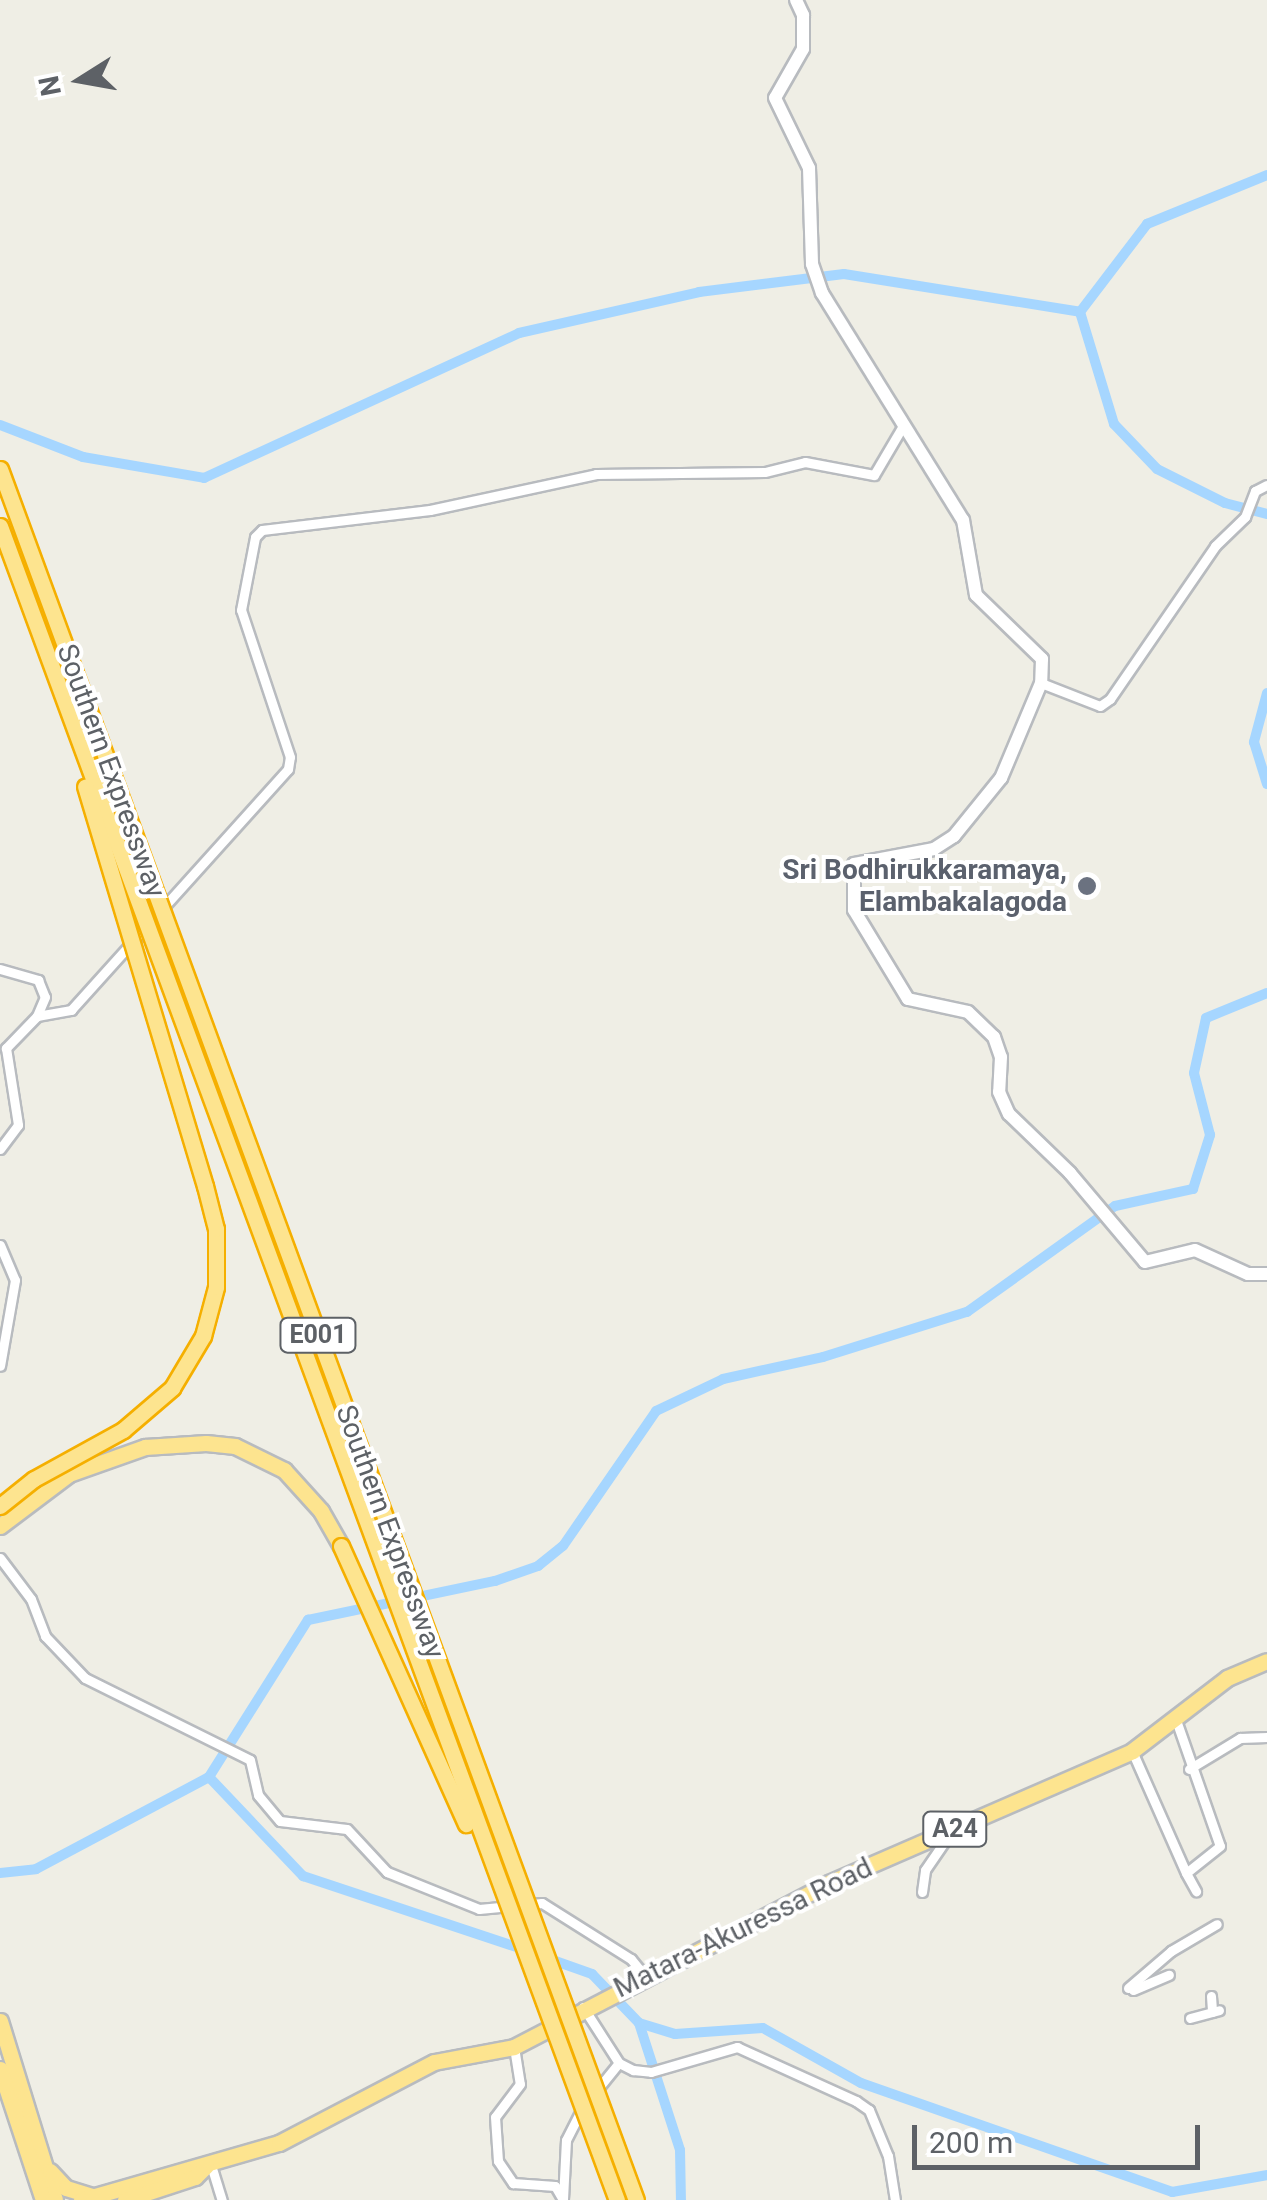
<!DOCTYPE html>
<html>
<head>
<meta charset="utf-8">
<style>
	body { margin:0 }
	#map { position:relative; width:1267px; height:2200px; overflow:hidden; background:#efeee5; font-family:Roboto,sans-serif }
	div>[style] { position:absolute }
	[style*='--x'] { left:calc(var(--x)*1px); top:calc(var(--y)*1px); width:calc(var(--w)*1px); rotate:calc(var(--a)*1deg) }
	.canal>* { height:10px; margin:-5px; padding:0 5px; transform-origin:5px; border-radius:5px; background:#a6d6ff }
	.roads { filter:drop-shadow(2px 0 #b8bbbf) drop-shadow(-2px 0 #b8bbbf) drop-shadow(0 2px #b8bbbf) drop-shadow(0 -2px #b8bbbf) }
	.street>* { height:9px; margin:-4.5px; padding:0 4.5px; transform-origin:4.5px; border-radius:4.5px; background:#fff }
	.secondary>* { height:12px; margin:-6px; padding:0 6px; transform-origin:6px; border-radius:6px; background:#fff }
	.highway>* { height:15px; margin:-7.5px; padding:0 7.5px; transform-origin:7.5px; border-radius:7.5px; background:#fde48f }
	.bridges { filter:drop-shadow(2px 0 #f5af00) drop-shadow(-2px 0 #f5af00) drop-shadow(0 2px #f5af00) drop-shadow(0 -2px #f5af00) }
	.highway-bridge>* { height:15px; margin:-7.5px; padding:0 7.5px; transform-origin:7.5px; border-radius:7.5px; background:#fde48f }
	.dots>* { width:28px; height:28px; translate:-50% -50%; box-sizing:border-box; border:5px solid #fff; border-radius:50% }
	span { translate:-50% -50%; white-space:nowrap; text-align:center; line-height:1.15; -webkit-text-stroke:8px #fff; paint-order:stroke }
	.shield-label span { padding:2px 8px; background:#fff; border:2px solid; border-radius:8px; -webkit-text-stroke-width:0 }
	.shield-label { font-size:25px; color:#5d6166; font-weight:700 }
	.street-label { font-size:28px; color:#5d6166 }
	.worship-label { font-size:28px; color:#5b616d; font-weight:700 }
	.right { translate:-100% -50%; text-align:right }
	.north { position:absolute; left:30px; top:30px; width:100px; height:100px; -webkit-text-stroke:8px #fff; paint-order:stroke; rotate:259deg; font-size:28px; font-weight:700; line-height:40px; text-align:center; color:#5d6166 }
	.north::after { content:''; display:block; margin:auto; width:35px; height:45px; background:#5d6166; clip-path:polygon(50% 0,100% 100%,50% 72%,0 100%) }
	.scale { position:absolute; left:912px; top:2125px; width:288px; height:45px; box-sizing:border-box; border:5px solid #5d6166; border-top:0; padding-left:12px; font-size:30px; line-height:35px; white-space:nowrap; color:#5d6166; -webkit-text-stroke:8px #fff; paint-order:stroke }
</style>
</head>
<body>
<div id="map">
	<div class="canal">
		<div style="--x:1080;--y:312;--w:117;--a:73.1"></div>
		<div style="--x:1114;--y:424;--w:62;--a:46.3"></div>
		<div style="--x:1157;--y:469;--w:76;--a:26.6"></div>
		<div style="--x:1225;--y:503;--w:43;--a:14.7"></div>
		<div style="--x:0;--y:425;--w:89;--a:21.1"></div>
		<div style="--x:83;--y:457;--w:123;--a:9.8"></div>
		<div style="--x:204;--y:478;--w:347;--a:-24.7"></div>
		<div style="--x:519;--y:333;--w:185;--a:-12.8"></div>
		<div style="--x:699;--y:292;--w:146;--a:-7.1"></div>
		<div style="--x:844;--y:274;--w:239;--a:9.1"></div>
		<div style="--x:1080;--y:312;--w:111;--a:-52.7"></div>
		<div style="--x:1147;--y:224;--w:130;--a:-22.2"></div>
		<div style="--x:1267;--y:693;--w:51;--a:104.9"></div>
		<div style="--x:1254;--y:742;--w:44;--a:72.8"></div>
		<div style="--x:209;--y:1777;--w:137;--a:46.5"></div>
		<div style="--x:303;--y:1876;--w:237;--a:18.4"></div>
		<div style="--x:0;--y:1873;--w:36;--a:-6"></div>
		<div style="--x:36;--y:1869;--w:196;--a:-28"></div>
		<div style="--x:209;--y:1777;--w:186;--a:-57.8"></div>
		<div style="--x:308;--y:1620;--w:191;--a:-11.8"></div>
		<div style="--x:495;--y:1581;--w:46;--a:-19.2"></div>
		<div style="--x:538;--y:1566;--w:32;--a:-39"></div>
		<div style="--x:563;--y:1546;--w:164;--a:-55.4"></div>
		<div style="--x:656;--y:1411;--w:74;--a:-25.5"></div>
		<div style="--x:723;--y:1379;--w:102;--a:-12.4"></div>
		<div style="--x:823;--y:1357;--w:151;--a:-17.4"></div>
		<div style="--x:967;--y:1312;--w:182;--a:-35.6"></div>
		<div style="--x:1115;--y:1206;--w:80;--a:-12.3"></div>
		<div style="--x:1193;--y:1189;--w:57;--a:-72.5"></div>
		<div style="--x:1210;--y:1135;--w:64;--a:-104.5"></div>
		<div style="--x:1194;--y:1073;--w:56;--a:-77.7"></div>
		<div style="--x:1206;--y:1018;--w:66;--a:-22.3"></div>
		<div style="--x:544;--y:1957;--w:51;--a:19.5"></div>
		<div style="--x:592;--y:1974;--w:68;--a:46.2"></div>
		<div style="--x:639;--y:2023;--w:38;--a:17"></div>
		<div style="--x:675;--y:2034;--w:88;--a:-3.9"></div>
		<div style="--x:763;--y:2028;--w:112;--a:29.3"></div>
		<div style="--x:861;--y:2083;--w:330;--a:19.3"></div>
		<div style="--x:1172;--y:2192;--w:97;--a:-10.1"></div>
		<div style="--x:639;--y:2023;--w:133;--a:72.1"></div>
		<div style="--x:680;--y:2150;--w:50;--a:88.9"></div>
	</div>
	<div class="roads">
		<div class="street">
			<div style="--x:1041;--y:683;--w:63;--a:21.3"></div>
			<div style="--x:1100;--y:706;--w:12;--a:-35"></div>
			<div style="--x:1110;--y:699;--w:186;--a:-55.5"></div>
			<div style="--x:1215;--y:546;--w:42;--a:-44"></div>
			<div style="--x:1245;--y:517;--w:28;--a:-69"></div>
			<div style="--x:1255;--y:491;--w:13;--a:-27"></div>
			<div style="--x:0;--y:969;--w:40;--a:16"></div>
			<div style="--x:38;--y:980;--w:18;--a:68"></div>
			<div style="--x:45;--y:997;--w:21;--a:113"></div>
			<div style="--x:37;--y:1016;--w:45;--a:134.1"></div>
			<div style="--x:6;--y:1048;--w:78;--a:81.1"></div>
			<div style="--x:18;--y:1125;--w:30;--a:127"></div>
			<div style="--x:37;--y:1016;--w:35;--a:-10"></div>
			<div style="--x:71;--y:1010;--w:324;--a:-48"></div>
			<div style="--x:288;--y:769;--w:12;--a:-81"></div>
			<div style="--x:290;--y:757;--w:155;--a:-108.4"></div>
			<div style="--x:241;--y:610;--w:74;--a:-79.1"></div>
			<div style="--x:255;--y:537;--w:10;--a:-45"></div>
			<div style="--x:262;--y:530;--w:169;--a:-6.8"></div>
			<div style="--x:430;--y:510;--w:170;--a:-12.2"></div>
			<div style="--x:596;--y:474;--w:169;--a:-0.7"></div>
			<div style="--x:765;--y:472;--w:41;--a:-14"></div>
			<div style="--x:805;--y:462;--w:70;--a:10.7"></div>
			<div style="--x:874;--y:475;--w:59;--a:-59.5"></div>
			<div style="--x:0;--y:1245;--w:38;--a:67"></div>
			<div style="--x:15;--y:1280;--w:87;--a:99.9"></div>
			<div style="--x:0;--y:1558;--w:51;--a:52.9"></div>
			<div style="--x:31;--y:1599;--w:40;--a:69"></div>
			<div style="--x:45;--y:1636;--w:58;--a:46.4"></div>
			<div style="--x:85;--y:1678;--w:184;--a:26.4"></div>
			<div style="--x:250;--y:1760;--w:36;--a:77"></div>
			<div style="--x:258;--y:1795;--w:34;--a:50"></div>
			<div style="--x:280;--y:1821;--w:67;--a:6.8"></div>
			<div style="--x:347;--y:1829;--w:59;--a:47.1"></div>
			<div style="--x:387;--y:1872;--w:99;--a:21.9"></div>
			<div style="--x:479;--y:1909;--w:63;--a:-5.4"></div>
			<div style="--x:542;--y:1903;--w:105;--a:32.2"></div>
			<div style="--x:631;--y:1959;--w:21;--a:51"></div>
			<div style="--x:1176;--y:1720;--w:133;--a:70.8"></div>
			<div style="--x:1220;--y:1846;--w:43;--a:141.5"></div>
			<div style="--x:1186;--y:1873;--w:21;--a:61"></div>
			<div style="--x:1132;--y:1751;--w:133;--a:66.1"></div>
			<div style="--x:1189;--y:1769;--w:60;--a:-31.3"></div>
			<div style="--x:1240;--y:1738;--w:27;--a:-2"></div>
			<div style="--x:922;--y:1892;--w:22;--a:-82"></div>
			<div style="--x:925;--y:1870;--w:46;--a:-55.6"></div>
			<div style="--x:1128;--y:1988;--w:57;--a:-40.7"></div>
			<div style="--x:1171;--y:1951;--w:53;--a:-30.4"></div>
			<div style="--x:1133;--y:1990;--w:39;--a:-23"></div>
			<div style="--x:1211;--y:1996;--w:16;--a:86"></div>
			<div style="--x:583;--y:2007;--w:67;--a:57.3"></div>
			<div style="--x:619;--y:2063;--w:16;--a:27"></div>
			<div style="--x:633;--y:2070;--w:18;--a:6"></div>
			<div style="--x:651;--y:2072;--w:90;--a:-16.2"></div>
			<div style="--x:737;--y:2047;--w:131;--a:24.4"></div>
			<div style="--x:856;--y:2101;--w:16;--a:35"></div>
			<div style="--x:869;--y:2110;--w:50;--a:67.6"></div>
			<div style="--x:888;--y:2156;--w:45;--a:81"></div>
			<div style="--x:1190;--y:2018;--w:30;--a:-15"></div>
			<div style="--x:514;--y:2047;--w:37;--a:81"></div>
			<div style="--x:520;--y:2084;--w:41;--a:127.1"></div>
			<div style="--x:495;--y:2117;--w:44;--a:86.1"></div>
			<div style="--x:498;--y:2161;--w:27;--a:56"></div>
			<div style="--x:513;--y:2183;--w:42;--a:4.1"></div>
			<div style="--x:555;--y:2186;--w:16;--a:60"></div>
			<div style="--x:596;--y:2091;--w:36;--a:-51"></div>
			<div style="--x:211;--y:2165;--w:37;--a:73"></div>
			<div style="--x:563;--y:2199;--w:59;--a:-87.1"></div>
			<div style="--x:566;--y:2140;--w:37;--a:-63"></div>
		</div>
		<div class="secondary">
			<div style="--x:796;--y:0;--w:17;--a:65"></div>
			<div style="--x:803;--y:15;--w:34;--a:90"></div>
			<div style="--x:803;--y:49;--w:56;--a:119.7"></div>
			<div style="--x:775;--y:98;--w:78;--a:64.1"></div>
			<div style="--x:809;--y:168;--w:96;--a:88.2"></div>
			<div style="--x:812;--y:264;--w:31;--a:71"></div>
			<div style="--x:822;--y:293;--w:267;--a:58.2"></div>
			<div style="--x:963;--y:520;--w:76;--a:80.2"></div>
			<div style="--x:976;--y:595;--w:92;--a:44.1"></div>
			<div style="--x:1042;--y:659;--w:24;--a:92"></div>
			<div style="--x:1041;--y:683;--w:103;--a:112.8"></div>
			<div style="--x:1001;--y:778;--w:75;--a:129"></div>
			<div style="--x:954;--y:836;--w:24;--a:147"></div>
			<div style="--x:934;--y:849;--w:81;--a:169.4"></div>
			<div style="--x:854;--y:864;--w:46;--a:90"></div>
			<div style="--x:854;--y:910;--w:104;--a:58.8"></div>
			<div style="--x:908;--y:999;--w:61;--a:12.2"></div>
			<div style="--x:968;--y:1012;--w:36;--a:44"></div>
			<div style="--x:994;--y:1037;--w:21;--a:71"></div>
			<div style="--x:1001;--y:1057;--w:35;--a:93"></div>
			<div style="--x:999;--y:1092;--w:24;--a:66"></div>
			<div style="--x:1009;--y:1114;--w:85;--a:44"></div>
			<div style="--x:1070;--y:1173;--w:116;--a:49.9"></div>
			<div style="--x:1145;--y:1262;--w:51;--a:-13.5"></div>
			<div style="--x:1195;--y:1250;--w:58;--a:24.4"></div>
			<div style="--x:1248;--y:1274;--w:19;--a:0"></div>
		</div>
		<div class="highway">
			<div style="--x:0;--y:1526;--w:86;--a:-37"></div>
			<div style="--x:69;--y:1474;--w:81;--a:-19.6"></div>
			<div style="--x:145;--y:1447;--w:61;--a:-3.8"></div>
			<div style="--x:206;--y:1443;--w:29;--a:6"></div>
			<div style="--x:235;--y:1446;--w:55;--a:26.1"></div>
			<div style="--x:284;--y:1470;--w:55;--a:47.9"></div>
			<div style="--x:321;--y:1511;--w:40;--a:60.3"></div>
			<div style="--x:0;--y:2021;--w:187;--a:72.9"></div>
			<div style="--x:0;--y:2069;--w:138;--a:71.8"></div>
			<div style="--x:50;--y:2171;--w:23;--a:47"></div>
			<div style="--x:66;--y:2188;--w:27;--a:17"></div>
			<div style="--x:81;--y:2200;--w:206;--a:-16.1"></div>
			<div style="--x:279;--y:2143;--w:175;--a:-27.6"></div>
			<div style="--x:434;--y:2062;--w:81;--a:-10.6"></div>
			<div style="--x:514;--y:2047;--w:355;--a:-27.5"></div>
			<div style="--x:829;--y:1883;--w:331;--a:-23.5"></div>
			<div style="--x:1132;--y:1751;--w:120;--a:-37.5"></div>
			<div style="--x:1227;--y:1678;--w:43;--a:-23"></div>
			<div style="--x:125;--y:2200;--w:74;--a:-18.2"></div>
			<div style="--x:195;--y:2177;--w:16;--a:-45"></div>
		</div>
	</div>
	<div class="bridges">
		<div class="highway-bridge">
			<div style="--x:0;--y:469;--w:1844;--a:69.83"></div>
			<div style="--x:0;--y:526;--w:1784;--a:69.77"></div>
			<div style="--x:0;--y:1506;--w:43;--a:-38.5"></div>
			<div style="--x:34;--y:1479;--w:102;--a:-28.8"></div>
			<div style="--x:123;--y:1430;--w:65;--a:-40.6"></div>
			<div style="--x:172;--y:1388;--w:61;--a:-59.2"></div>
			<div style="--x:203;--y:1336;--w:51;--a:-75.1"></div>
			<div style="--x:216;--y:1287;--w:58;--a:-90"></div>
			<div style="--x:216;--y:1229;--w:44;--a:-104.3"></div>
			<div style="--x:205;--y:1186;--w:417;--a:-106.7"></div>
			<div style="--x:341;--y:1546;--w:305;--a:65.8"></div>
		</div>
	</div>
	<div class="dots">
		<div style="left:1087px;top:886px;background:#6b7280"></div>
	</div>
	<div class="shield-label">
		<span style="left:318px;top:1335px">E001</span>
		<span style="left:955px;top:1829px">A24</span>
	</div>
	<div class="street-label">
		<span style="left:111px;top:771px;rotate:70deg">Southern Expressway</span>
		<span style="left:390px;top:1532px;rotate:70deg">Southern Expressway</span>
		<span style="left:743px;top:1928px;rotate:-26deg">Matara-Akuressa Road</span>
	</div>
	<div class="worship-label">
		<span class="right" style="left:1067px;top:886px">Sri Bodhirukkaramaya,<br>Elambakalagoda</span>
	</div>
	<div class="north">N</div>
	<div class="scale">200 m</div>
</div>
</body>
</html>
